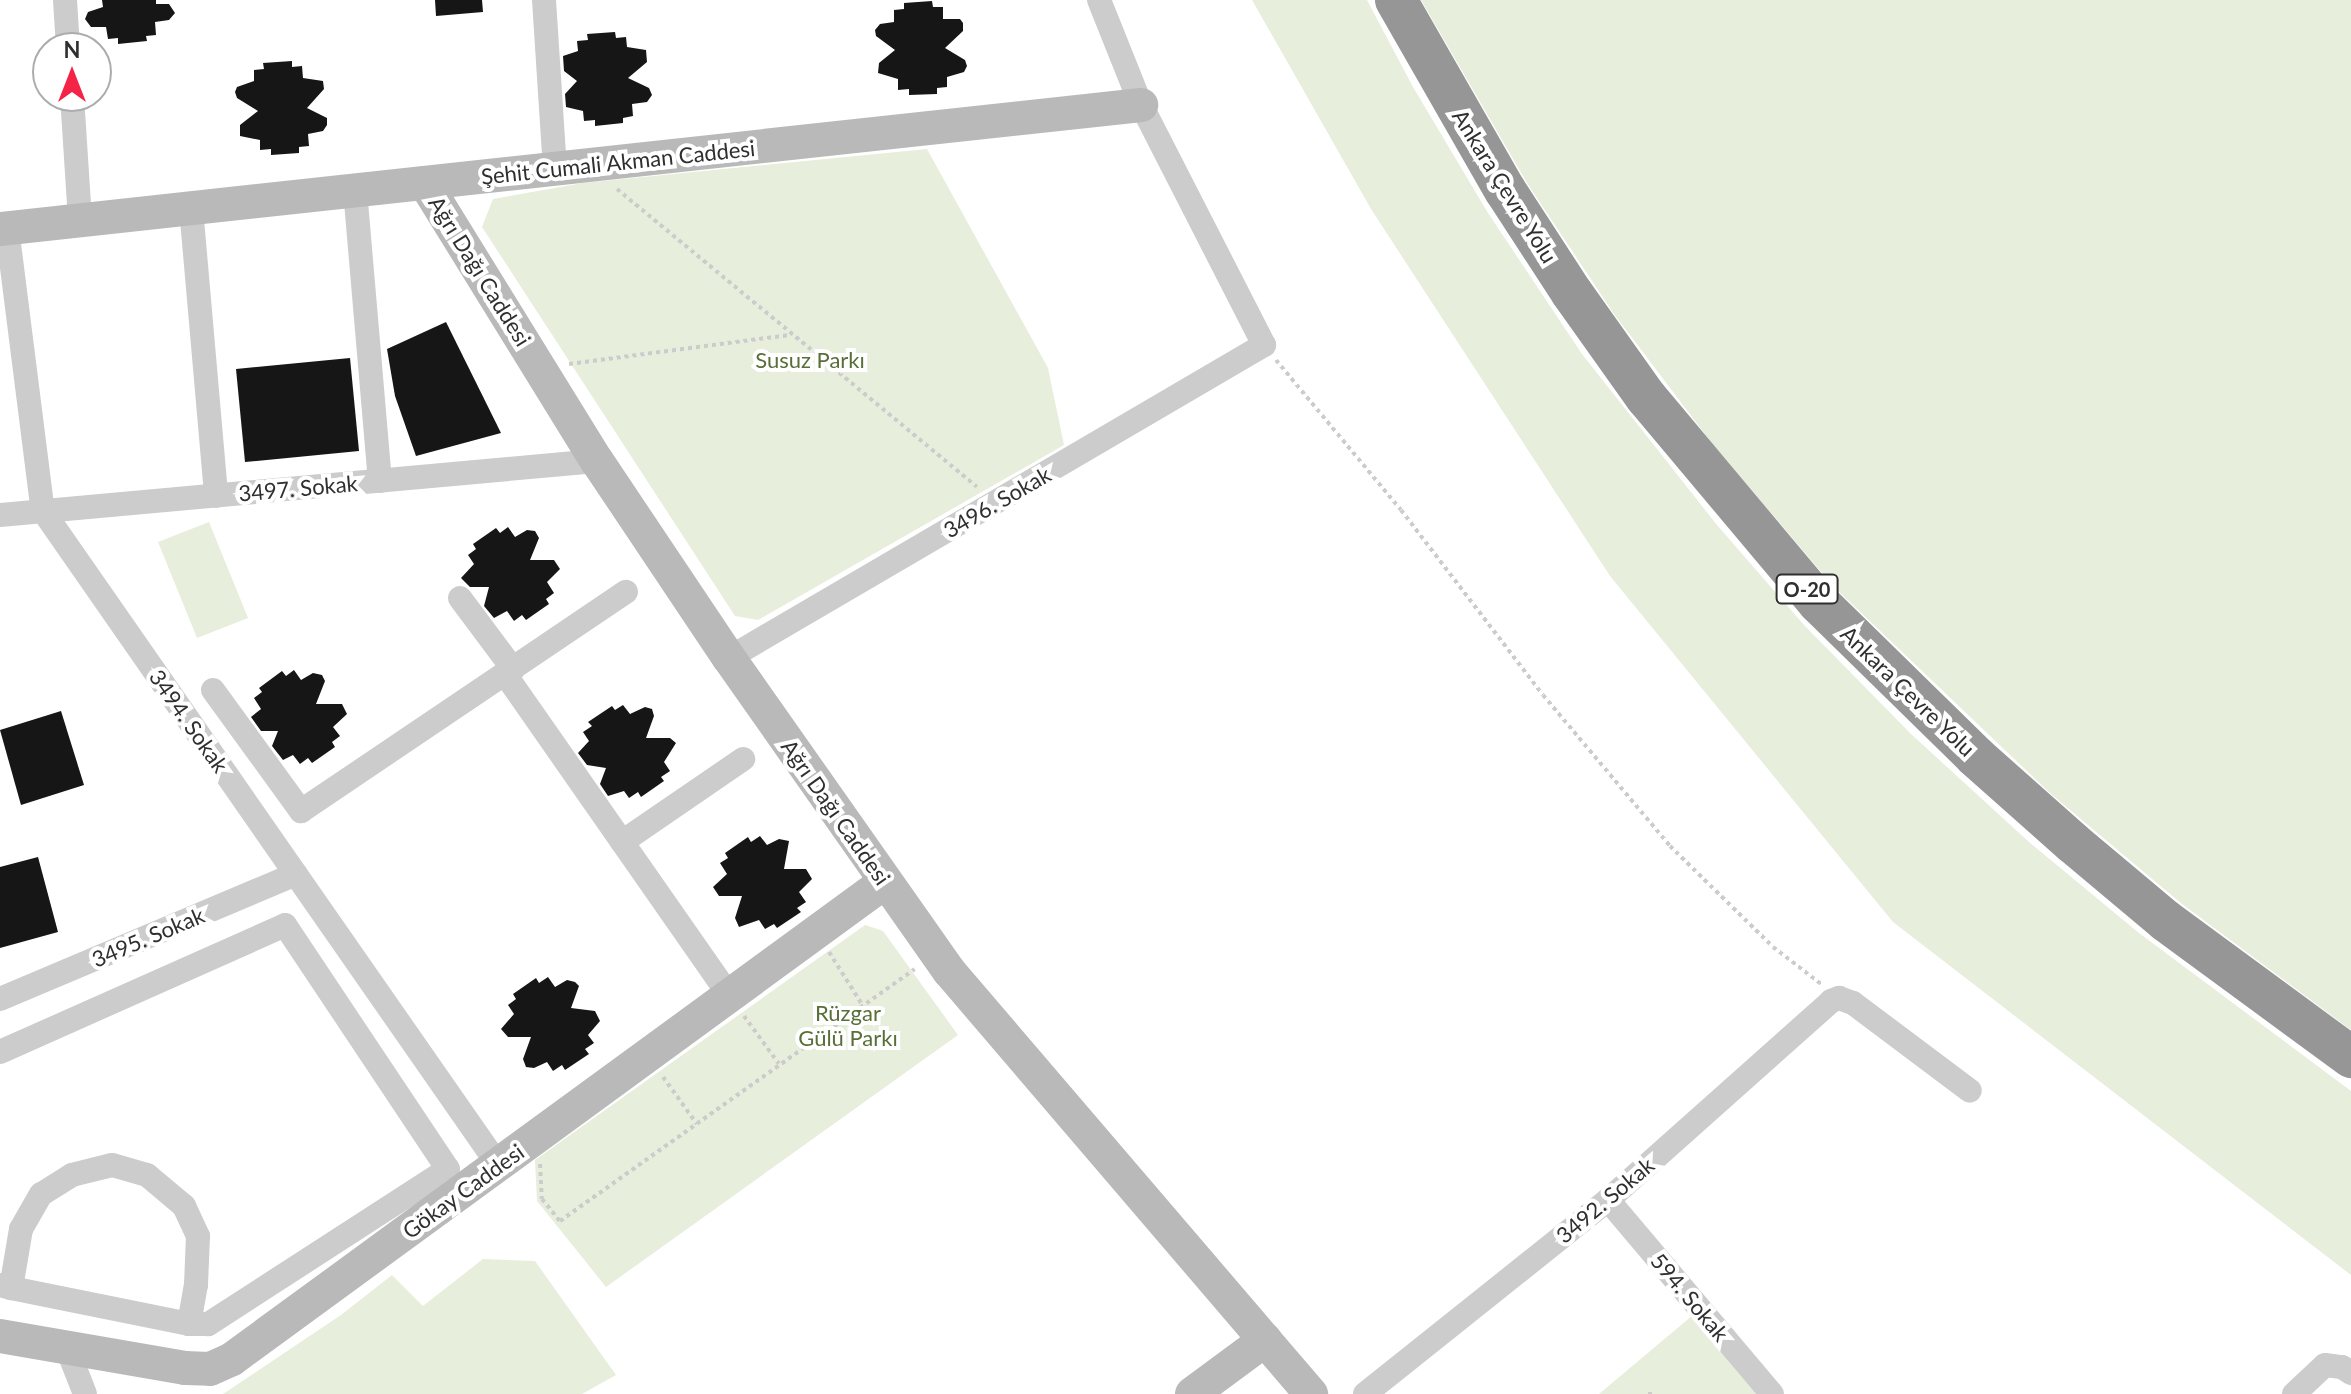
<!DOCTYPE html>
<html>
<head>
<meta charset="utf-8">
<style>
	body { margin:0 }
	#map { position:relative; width:2351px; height:1394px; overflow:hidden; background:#fff; font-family:Lato,sans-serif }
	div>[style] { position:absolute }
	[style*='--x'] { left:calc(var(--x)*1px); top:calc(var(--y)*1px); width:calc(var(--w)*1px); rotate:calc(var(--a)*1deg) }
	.green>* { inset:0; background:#e7eedc }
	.building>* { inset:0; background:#161616 }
	.path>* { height:4px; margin-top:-2px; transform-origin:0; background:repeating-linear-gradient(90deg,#ccc 0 4px,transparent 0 8px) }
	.street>* { height:24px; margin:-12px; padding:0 12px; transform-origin:12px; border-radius:12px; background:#ccc }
	.secondary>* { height:34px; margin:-17px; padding:0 17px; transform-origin:17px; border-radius:17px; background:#b9b9b9 }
	.highway>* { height:42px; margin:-21px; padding:0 21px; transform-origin:21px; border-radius:21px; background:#969696 }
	span { translate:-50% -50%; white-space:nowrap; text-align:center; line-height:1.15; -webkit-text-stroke:8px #fff; paint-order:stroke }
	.shield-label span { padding:2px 6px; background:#fff; border:2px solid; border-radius:6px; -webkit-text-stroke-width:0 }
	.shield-label { font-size:20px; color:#2f2f2f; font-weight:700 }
	.street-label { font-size:22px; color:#2f2f2f }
	.park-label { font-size:22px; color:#586f38 }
	.north { position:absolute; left:32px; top:32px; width:80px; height:80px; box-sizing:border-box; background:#fff; border:2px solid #acacac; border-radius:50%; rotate:0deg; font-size:22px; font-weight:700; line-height:32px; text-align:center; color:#2f2f2f }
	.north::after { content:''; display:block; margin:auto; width:28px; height:36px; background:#f42348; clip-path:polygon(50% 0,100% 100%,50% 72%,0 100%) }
</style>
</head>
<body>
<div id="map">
	<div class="green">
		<div style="clip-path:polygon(1252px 0,1367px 0,1413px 87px,1488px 213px,1582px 354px,1717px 525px,1804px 625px,1911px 734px,2029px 842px,2139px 933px,2351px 1091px,2351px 1275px,1893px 922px,1610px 576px,1371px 209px)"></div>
		<div style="clip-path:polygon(1421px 0,2351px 0,2351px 1030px,2182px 904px,2051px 794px,1834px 587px,1711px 442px,1614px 314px,1527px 183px)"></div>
		<div style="clip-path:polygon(927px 149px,1048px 368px,1064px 445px,758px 620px,735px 616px,482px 227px,493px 199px,583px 183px)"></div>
		<div style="clip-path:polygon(209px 522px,248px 618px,197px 638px,158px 542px)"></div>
		<div style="clip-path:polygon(865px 925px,883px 931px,958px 1035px,606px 1287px,537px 1201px,535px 1160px)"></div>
		<div style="clip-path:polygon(483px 1259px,535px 1261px,616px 1375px,582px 1394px,223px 1394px,341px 1315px,392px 1275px,423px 1306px)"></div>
		<div style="clip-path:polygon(1693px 1315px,1760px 1394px,1599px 1394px)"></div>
	</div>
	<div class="building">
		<div style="clip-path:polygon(102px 0,156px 0,156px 4px,169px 4px,175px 13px,169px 20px,155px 22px,156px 35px,146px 36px,147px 41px,118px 44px,118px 38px,108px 39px,106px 27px,91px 27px,85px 19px,88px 12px,103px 7px)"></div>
		<div style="clip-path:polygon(435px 0,482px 0,483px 12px,436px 16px)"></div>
		<div style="clip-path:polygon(932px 1px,933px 7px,943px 7px,943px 19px,960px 19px,963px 23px,963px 31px,945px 48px,965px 60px,967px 66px,964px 72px,947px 77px,947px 87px,937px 88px,937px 94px,909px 95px,909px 89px,898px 90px,898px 79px,878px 73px,879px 63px,895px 50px,876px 36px,875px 30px,880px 24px,894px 22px,894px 10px,904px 9px,904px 3px)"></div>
		<div style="clip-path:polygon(615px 32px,616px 38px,626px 37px,627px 47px,646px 50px,647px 62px,628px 78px,649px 88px,652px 95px,647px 102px,632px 104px,633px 116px,623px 118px,623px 123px,595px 126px,595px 120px,584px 121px,583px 111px,566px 107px,565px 94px,577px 81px,564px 71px,563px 56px,578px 51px,577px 41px,588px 40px,587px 34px)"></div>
		<div style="clip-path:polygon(292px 61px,292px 67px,302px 66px,303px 78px,323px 81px,324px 89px,307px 108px,327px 118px,327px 125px,323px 131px,308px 134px,309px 146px,299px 147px,299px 153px,271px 155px,271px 149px,260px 150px,260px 140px,240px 136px,240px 125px,258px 111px,237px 98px,235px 92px,237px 87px,254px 81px,254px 70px,264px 69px,263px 63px)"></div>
		<div style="clip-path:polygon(446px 322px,501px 433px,416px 456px,395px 396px,387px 349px)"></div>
		<div style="clip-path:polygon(350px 358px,359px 451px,245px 462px,236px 369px)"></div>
		<div style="clip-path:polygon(508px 527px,515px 537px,527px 530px,535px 531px,539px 538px,530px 560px,554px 560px,560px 569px,547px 582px,554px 593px,546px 599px,549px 604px,526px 620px,522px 615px,514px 621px,507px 611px,494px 618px,484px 606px,489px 587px,470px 587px,461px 578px,474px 564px,468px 555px,476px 549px,473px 544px,496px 528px,500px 533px)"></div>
		<div style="clip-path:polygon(294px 670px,301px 680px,313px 673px,322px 675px,325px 681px,316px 704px,342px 704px,347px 714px,333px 727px,340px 736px,332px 742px,335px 747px,312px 763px,308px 758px,300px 764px,293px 755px,283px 760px,272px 746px,278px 731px,261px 731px,251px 717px,261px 709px,254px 698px,262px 692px,259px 688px,282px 671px,286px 676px)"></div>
		<div style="clip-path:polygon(623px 705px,630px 714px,645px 707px,652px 709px,654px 716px,646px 738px,670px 738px,676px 743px,664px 762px,670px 771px,661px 777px,664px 781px,641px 797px,638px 792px,629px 798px,624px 791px,608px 796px,600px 784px,606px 768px,587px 765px,578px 753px,589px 741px,583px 732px,592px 726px,588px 722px,612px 706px,615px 710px)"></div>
		<div style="clip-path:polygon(61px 711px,84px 785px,21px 805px,0 730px)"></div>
		<div style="clip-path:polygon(760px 836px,767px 845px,779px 839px,789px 841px,784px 869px,806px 869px,812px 879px,799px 892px,806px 902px,797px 908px,801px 912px,777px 928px,774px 924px,765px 929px,759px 920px,739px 927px,735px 918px,742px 896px,719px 896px,713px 887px,727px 874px,720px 863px,728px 858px,725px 853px,748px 837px,751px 842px)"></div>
		<div style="clip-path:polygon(38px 857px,58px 932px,0 948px,0 867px)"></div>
		<div style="clip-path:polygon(548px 977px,555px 987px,567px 980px,575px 982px,579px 986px,571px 1008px,595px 1011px,600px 1021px,588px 1035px,594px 1043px,585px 1049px,589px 1054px,565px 1070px,562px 1065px,553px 1071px,547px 1062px,534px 1068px,526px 1067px,523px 1059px,531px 1037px,508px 1037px,501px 1029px,514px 1014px,508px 1005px,516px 999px,513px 994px,536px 978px,539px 983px)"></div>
	</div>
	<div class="path">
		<div style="--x:617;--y:189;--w:467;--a:39.6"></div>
		<div style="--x:1276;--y:360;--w:195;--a:50.2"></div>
		<div style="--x:1401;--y:510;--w:233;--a:52.5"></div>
		<div style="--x:1543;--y:695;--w:197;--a:49.9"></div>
		<div style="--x:1670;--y:846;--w:144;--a:44.4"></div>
		<div style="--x:1773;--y:947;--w:61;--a:37.6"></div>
		<div style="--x:569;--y:364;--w:223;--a:-7.5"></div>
		<div style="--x:829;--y:952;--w:64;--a:57.8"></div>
		<div style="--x:744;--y:1016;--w:59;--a:53.9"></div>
		<div style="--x:663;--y:1077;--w:58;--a:54.1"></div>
		<div style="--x:540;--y:1164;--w:35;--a:87"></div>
		<div style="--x:542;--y:1199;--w:28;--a:51"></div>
		<div style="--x:560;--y:1221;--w:435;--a:-35.4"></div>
		<div style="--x:1648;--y:1394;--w:7;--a:0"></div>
	</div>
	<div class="street">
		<div style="--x:65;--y:0;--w:48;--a:86.4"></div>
		<div style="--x:544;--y:0;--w:169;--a:86.3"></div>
		<div style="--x:72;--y:96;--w:124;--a:86.3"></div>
		<div style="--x:355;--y:190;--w:292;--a:85.1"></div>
		<div style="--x:191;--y:208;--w:289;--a:85"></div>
		<div style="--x:7;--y:228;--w:285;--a:82.8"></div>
		<div style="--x:43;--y:511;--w:798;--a:55.16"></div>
		<div style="--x:0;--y:515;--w:599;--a:-5.17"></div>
		<div style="--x:460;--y:598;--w:89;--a:53.3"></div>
		<div style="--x:729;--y:658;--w:620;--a:-30.33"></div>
		<div style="--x:1264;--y:345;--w:270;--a:-117.1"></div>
		<div style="--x:1141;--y:105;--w:113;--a:-111.8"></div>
		<div style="--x:505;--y:674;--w:395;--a:55.1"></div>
		<div style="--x:213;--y:690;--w:150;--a:54"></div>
		<div style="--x:301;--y:811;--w:392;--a:-34"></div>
		<div style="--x:622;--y:842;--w:147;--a:-34.4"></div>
		<div style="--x:0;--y:999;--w:321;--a:-22.9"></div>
		<div style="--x:0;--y:1052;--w:312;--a:-24"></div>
		<div style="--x:285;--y:925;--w:293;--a:56.3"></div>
		<div style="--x:448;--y:1169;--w:286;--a:147.1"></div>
		<div style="--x:208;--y:1324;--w:19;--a:180"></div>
		<div style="--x:189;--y:1324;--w:40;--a:-80"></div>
		<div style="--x:196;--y:1285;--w:49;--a:-87.7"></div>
		<div style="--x:198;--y:1236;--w:33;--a:-115"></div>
		<div style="--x:184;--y:1206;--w:48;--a:-140"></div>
		<div style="--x:147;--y:1175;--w:36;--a:-164"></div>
		<div style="--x:112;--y:1165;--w:41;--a:166"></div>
		<div style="--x:72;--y:1175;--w:36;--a:148"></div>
		<div style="--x:41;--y:1194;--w:40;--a:119.7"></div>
		<div style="--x:21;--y:1229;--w:60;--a:99.6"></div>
		<div style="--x:11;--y:1288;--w:11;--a:-165"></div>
		<div style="--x:1608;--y:1200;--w:254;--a:49.8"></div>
		<div style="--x:11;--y:1288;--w:182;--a:11.4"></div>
		<div style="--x:67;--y:1348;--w:49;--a:68.6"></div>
		<div style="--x:1365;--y:1394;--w:311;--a:-38.6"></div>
		<div style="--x:1608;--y:1200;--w:299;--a:-41.7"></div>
		<div style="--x:1831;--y:1001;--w:9;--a:-21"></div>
		<div style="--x:1839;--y:998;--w:15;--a:20"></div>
		<div style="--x:1853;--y:1003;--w:146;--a:36.9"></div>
		<div style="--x:2294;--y:1394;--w:42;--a:-43.1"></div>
		<div style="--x:2325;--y:1365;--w:17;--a:7"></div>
		<div style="--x:2342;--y:1367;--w:11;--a:34"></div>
	</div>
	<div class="secondary">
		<div style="--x:425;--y:183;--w:327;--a:58.3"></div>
		<div style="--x:597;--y:461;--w:237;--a:56.2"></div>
		<div style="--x:729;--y:658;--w:383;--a:54.9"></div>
		<div style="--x:949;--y:971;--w:557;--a:49.44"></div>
		<div style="--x:0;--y:229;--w:1148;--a:-6.2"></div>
		<div style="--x:0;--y:1336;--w:188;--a:9.8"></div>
		<div style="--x:185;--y:1368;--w:25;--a:2"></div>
		<div style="--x:210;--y:1369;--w:24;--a:-24"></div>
		<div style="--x:232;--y:1359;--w:809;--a:-36.15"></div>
		<div style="--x:1192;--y:1394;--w:91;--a:-36.5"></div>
	</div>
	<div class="highway">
		<div style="--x:1396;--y:0;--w:219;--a:60.2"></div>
		<div style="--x:1505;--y:190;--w:123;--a:57"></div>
		<div style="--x:1572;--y:293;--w:128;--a:54.6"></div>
		<div style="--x:1646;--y:397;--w:269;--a:50"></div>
		<div style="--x:1819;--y:603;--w:219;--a:44.4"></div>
		<div style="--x:1975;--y:756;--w:131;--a:41.6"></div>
		<div style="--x:2073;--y:843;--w:121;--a:40"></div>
		<div style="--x:2166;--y:921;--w:230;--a:36.3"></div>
	</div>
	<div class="shield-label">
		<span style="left:1807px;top:589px">O-20</span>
	</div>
	<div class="street-label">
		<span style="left:618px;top:162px;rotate:-6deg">Şehit Cumali Akman Caddesi</span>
		<span style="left:1505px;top:186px;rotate:58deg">Ankara Çevre Yolu</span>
		<span style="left:480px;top:271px;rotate:58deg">Ağrı Dağı Caddesi</span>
		<span style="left:298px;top:488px;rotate:-5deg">3497. Sokak</span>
		<span style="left:997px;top:502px;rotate:-30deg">3496. Sokak</span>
		<span style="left:1908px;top:691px;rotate:44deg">Ankara Çevre Yolu</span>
		<span style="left:189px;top:721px;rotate:55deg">3494. Sokak</span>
		<span style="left:836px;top:812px;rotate:55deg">Ağrı Dağı Caddesi</span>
		<span style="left:148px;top:937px;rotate:-23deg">3495. Sokak</span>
		<span style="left:463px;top:1191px;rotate:-36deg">Gökay Caddesi</span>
		<span style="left:1605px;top:1200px;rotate:-40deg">3492. Sokak</span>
		<span style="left:1690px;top:1297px;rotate:50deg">594. Sokak</span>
	</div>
	<div class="park-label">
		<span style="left:810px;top:360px">Susuz Parkı</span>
		<span style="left:848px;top:1025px">Rüzgar<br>Gülü Parkı</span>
	</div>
	<div class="north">N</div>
</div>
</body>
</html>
